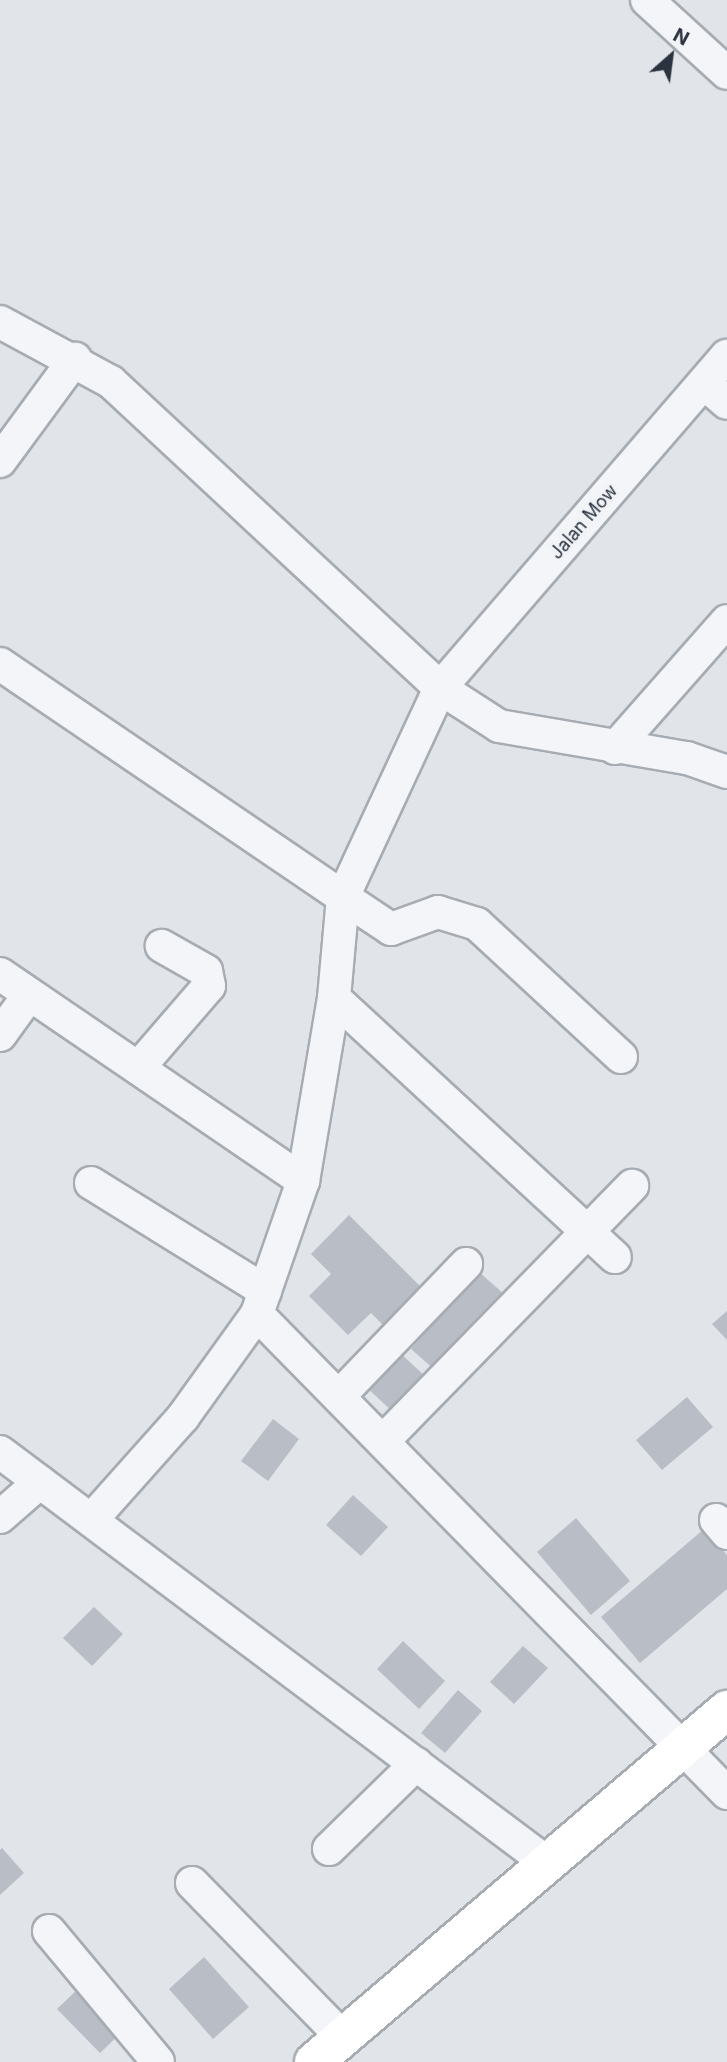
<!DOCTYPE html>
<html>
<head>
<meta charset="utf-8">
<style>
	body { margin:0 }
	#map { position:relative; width:727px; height:2062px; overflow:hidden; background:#e1e5e9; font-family:Inter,sans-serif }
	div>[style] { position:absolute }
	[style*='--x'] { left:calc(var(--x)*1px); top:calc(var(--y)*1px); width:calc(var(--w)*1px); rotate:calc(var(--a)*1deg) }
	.building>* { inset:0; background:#b9bec6 }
	.roads { filter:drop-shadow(2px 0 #a7acb3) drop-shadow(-2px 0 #a7acb3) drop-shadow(0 2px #a7acb3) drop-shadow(0 -2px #a7acb3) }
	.minor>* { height:32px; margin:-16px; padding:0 16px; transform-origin:16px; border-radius:16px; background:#f4f5f8 }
	.secondary>* { height:38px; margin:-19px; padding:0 19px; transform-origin:19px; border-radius:19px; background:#fff }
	span { translate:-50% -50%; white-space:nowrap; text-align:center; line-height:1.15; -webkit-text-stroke:7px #f1f3f7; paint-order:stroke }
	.street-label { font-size:18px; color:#2b3340 }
	.north { position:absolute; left:636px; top:21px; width:70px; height:70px; -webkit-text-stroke:5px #f1f3f7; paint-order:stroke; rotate:28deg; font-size:19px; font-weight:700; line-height:28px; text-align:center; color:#2b3340 }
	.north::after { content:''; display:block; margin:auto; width:24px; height:32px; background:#2b3340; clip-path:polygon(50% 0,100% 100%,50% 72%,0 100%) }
</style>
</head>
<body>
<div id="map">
	<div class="building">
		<div style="clip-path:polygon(349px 1215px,424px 1290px,386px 1328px,371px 1313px,348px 1335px,309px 1296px,331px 1274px,311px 1254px)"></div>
		<div style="clip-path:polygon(479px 1272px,504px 1294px,436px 1371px,411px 1349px)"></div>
		<div style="clip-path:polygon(727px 1311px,727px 1340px,712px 1324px)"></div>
		<div style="clip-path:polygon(398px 1351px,426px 1377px,393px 1412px,365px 1386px)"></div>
		<div style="clip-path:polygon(687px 1397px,713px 1427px,662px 1470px,636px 1440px)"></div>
		<div style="clip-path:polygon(273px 1419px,299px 1439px,268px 1481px,241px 1461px)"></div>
		<div style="clip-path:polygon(353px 1495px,388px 1527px,361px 1556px,326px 1525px)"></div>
		<div style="clip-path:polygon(576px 1518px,630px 1581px,591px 1615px,537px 1552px)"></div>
		<div style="clip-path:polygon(704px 1529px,727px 1555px,727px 1589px,640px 1663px,601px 1617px)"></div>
		<div style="clip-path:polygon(94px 1607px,123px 1634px,92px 1666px,63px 1638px)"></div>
		<div style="clip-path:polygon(403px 1641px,445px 1681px,419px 1709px,377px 1669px)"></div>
		<div style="clip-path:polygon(523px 1646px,548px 1668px,514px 1704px,490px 1682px)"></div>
		<div style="clip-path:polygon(458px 1690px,482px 1711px,445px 1753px,421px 1733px)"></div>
		<div style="clip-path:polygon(2px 1848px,24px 1873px,0 1895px,0 1850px)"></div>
		<div style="clip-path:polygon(204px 1957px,249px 2007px,213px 2039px,169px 1989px)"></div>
		<div style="clip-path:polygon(82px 1985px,125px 2029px,100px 2053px,57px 2009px)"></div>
	</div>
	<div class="roads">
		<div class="minor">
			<div style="--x:647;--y:0;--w:108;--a:42.4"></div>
			<div style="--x:0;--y:322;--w:126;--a:28.4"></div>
			<div style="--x:111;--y:382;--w:449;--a:42.9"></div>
			<div style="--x:440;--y:688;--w:70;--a:32.8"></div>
			<div style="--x:499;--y:726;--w:191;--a:9.7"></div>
			<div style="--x:687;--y:758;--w:42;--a:19.3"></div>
			<div style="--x:704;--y:383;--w:30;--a:41"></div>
			<div style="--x:0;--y:461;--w:127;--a:-53.7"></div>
			<div style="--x:0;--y:664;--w:415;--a:34.2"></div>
			<div style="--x:343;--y:897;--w:101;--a:95.1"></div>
			<div style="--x:334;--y:998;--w:186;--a:99.6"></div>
			<div style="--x:303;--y:1181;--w:141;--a:109.1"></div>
			<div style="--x:257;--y:1314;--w:127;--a:125.7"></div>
			<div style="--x:183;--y:1417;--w:137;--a:131.7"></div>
			<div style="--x:615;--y:748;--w:169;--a:-48.6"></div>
			<div style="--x:0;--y:974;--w:367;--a:34.3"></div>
			<div style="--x:334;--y:998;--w:382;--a:42.7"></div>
			<div style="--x:0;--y:1035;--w:49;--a:-54.1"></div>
			<div style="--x:621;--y:1057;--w:196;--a:-137.3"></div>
			<div style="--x:477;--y:924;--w:41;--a:-162.9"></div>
			<div style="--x:438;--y:912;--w:50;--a:160.1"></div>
			<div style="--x:391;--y:929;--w:58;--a:-146.3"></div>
			<div style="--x:343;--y:897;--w:230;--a:-65.1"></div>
			<div style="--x:440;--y:688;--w:439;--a:-49.2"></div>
			<div style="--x:139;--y:1067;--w:107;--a:-49.2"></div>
			<div style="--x:209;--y:986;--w:15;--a:-101"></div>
			<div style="--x:206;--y:971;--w:51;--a:-150.4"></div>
			<div style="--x:91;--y:1183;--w:205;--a:31.8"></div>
			<div style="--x:257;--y:1314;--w:671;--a:45.54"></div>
			<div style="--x:342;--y:1393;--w:179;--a:-46.1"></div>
			<div style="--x:385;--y:1439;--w:354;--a:-45.7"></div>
			<div style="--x:0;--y:1452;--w:683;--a:36.9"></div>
			<div style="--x:0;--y:1517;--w:53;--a:-41.2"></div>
			<div style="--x:716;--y:1520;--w:17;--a:50"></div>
			<div style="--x:329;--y:1849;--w:122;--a:-44.3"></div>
			<div style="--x:192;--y:1883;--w:216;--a:45.7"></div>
			<div style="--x:49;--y:1931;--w:170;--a:50.2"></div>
		</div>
		<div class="secondary">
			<div style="--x:314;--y:2062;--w:543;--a:-40.44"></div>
		</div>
	</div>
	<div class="street-label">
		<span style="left:584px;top:522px;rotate:-49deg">Jalan Mow</span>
	</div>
	<div class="north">N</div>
</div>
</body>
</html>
